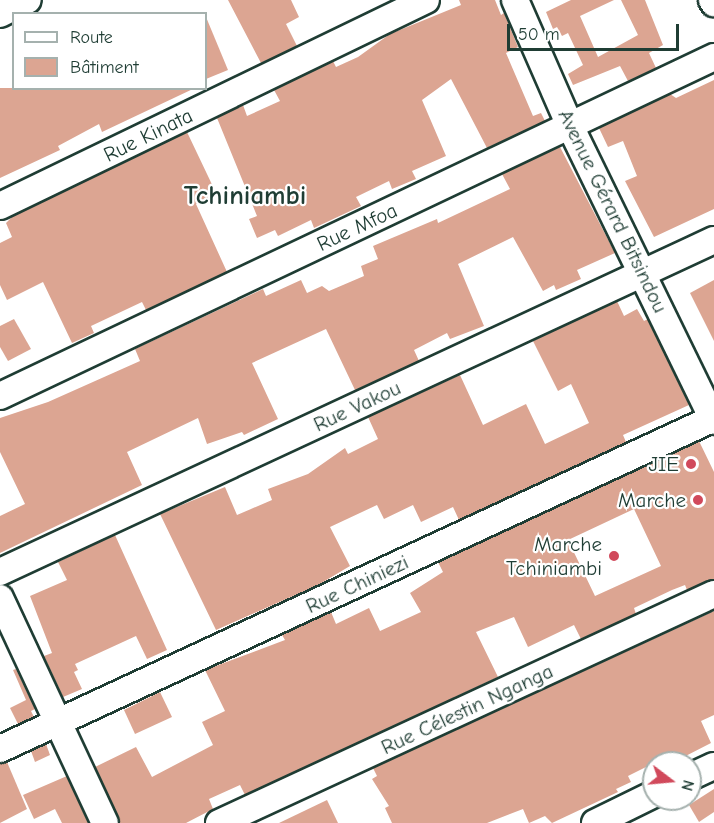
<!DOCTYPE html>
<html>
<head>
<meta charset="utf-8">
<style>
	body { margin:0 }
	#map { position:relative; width:714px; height:823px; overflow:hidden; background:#fff; font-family:"Comic Neue",sans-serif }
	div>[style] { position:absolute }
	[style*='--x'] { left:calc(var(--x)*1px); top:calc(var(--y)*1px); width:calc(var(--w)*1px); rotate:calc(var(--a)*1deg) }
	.building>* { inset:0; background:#dca592 }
	.roads { filter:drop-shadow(2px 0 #1f3d34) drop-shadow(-2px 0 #1f3d34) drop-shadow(0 2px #1f3d34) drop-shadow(0 -2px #1f3d34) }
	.street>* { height:26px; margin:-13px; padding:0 13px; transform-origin:13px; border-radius:13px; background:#fff }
	.dots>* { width:16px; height:16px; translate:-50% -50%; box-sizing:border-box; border:3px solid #fff; border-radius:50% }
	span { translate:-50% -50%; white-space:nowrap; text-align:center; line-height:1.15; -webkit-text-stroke:4.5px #fff; paint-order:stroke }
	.street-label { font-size:21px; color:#1f3d34 }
	.poi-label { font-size:21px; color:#1f3d34 }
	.right { translate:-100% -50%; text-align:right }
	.district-label { font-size:27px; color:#1f3d34; font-weight:700 }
	.legend { position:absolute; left:12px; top:12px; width:195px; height:78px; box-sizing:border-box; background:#fff; border:2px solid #a5b1ae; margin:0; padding:8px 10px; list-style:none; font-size:18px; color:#1f3d34 }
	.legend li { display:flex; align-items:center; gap:12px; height:30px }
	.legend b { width:30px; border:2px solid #a5b1ae }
	.north { position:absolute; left:642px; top:751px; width:60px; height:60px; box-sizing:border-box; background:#fff; border:2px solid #a5b1ae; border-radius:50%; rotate:106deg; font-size:16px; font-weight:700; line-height:24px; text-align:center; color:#1f3d34 }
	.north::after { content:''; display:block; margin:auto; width:21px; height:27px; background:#d1495b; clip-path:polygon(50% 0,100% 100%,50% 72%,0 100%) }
	.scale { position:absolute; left:507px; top:24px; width:172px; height:27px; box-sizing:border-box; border:3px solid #1f3d34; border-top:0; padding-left:8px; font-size:18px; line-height:21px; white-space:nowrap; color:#1f3d34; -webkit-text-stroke:4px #fff; paint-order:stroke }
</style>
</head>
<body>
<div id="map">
	<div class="building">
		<div style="clip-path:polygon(228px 0,291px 0,299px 17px,286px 24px,297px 46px,261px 63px)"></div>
		<div style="clip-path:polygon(459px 0,495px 0,501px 15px,504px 13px,518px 47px,506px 53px,533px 116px,541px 113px,545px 121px,487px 148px,451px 79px,422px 100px,446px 156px,412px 171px,416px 179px,392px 189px,389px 181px,356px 197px,361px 206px,314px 228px,311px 220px,278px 236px,275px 230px,257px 238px,249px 219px,257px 216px,217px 118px,243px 105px,247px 116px,280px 101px,274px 90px,333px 61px,336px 67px,358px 57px,390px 34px,461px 5px)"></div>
		<div style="clip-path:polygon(571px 0,614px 0,580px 16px,598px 57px,638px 35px,621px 0,645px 0,663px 45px,649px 53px,656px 68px,628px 81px,620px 66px,573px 85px,568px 74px,583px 65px,568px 33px,562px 36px,557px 27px,553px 29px,546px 12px)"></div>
		<div style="clip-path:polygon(206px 17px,228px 70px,206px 79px)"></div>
		<div style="clip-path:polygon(714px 80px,714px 209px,654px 237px,625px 181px,637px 176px,623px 141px,608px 147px,599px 128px,670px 94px,676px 98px)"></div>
		<div style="clip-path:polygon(0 88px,195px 88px,102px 132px,99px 124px,58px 146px,60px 150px,0 178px)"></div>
		<div style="clip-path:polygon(187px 132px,217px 195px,196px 204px,227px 272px,146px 310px,142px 302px,91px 326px,94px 333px,72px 343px,43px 282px,7px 300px,0 285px,0 243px,12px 237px,6px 223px,13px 216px)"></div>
		<div style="clip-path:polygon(560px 147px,615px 253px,577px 270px,581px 279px,556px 290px,554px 285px,543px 291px,513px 237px,458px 264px,484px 326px,450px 339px,447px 333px,414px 350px,419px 361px,355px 390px,326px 329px,252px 363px,278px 419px,244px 435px,242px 432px,207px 444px,198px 418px,127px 452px,142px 485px,0 553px,0 516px,25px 504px,0 452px,0 418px,48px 402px,140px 361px,135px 349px,263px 289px,266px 296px,301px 280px,307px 293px,322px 286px,329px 291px,364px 276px,361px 266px,378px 259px,373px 246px,437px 219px,438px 223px,510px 189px,502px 174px)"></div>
		<div style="clip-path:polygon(714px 280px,714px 341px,690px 293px)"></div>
		<div style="clip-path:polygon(617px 301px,624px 316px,637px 309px,644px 321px,648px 319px,689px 405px,623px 435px,626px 442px,459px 520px,453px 507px,421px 522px,413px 505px,384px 519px,377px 505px,330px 527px,350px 566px,318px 585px,216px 630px,160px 514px,225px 487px,237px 515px,272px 500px,268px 489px,308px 474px,345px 448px,348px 454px,378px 439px,368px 417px,460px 375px,483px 425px,526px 404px,545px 444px,589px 423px,571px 384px,558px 391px,533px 341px)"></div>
		<div style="clip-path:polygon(14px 319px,31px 349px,8px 361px,0 347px,0 326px)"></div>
		<div style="clip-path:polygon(evenodd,699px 441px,714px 472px,714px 579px,687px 590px,685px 585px,672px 590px,634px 608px,636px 614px,581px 639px,574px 625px,528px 647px,514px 617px,476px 632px,498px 677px,245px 795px,240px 785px,209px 799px,213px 809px,186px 823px,120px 823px,95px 767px,136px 747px,152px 777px,213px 745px,202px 722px,225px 711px,205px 670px,285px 640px,282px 635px,331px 612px,336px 624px,369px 608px,380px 631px,421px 612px,410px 593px,443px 572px,438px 562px,699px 441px,634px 509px,661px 566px,595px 596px,568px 540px,634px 509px)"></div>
		<div style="clip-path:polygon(115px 535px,167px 650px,147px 659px,136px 636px,75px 664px,78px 670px,74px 672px,82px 689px,63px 697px,44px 656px,52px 653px,30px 596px,67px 580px,58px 562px)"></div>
		<div style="clip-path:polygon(714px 611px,714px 715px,701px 721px,711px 743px,672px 763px,654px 763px,628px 776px,631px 782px,616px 789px,618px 792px,552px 823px,545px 816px,529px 823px,523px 809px,487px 823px,392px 823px,385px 808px,389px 806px,372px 779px,377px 776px,373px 768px)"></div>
		<div style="clip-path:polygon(16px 669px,35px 709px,31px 711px,34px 717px,18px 724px,10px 708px,26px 700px,13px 670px)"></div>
		<div style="clip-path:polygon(160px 692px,172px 717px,135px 734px,124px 710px)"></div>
		<div style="clip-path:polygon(46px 744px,50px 755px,35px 762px,31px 751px)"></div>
		<div style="clip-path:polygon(7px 762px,27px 809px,0 823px,0 764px)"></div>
		<div style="clip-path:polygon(67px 776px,88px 823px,62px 823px,55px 809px,34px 819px,23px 795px)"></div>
		<div style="clip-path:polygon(714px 789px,714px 812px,699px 822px,689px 805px)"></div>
		<div style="clip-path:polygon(327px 800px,338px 823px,279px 823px)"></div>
	</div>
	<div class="roads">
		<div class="street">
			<div style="--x:515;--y:0;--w:137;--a:66.4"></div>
			<div style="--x:570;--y:126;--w:328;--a:64"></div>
			<div style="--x:712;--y:0;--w:4;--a:56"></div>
			<div style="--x:0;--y:14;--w:31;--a:-27"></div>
			<div style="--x:0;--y:206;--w:473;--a:-25.8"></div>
			<div style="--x:0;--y:396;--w:790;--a:-25.4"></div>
			<div style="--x:0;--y:572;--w:787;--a:-24.94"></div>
			<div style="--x:0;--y:598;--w:248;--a:65"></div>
			<div style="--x:0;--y:749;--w:787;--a:-24.87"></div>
			<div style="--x:690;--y:777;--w:26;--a:-25"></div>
			<div style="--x:219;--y:823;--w:545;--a:-24.83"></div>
			<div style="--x:595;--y:823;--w:66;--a:-26.2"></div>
		</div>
	</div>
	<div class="dots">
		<div style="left:691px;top:464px;background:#d1495b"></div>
		<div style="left:698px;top:500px;background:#d1495b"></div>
		<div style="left:614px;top:556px;background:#d1495b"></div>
	</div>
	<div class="street-label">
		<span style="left:148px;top:135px;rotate:-26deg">Rue Kinata</span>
		<span style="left:613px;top:211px;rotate:64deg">Avenue Gérard Bitsindou</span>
		<span style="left:357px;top:227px;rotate:-25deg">Rue Mfoa</span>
		<span style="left:357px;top:406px;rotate:-25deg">Rue Vakou</span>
		<span style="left:357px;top:584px;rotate:-25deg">Rue Chiniezi</span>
		<span style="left:467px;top:709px;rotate:-25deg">Rue Célestin Nganga</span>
	</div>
	<div class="poi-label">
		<span class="right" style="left:679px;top:464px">JIE</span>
		<span class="right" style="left:686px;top:500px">Marche</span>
		<span class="right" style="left:602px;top:556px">Marche<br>Tchiniambi</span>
	</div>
	<div class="district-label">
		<span style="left:245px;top:196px">Tchiniambi</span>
	</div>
	<ul class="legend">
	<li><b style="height:8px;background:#fff"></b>Route</li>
	<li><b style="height:16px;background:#dca592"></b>Bâtiment</li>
	</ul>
	<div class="north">N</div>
	<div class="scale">50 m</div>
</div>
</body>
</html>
